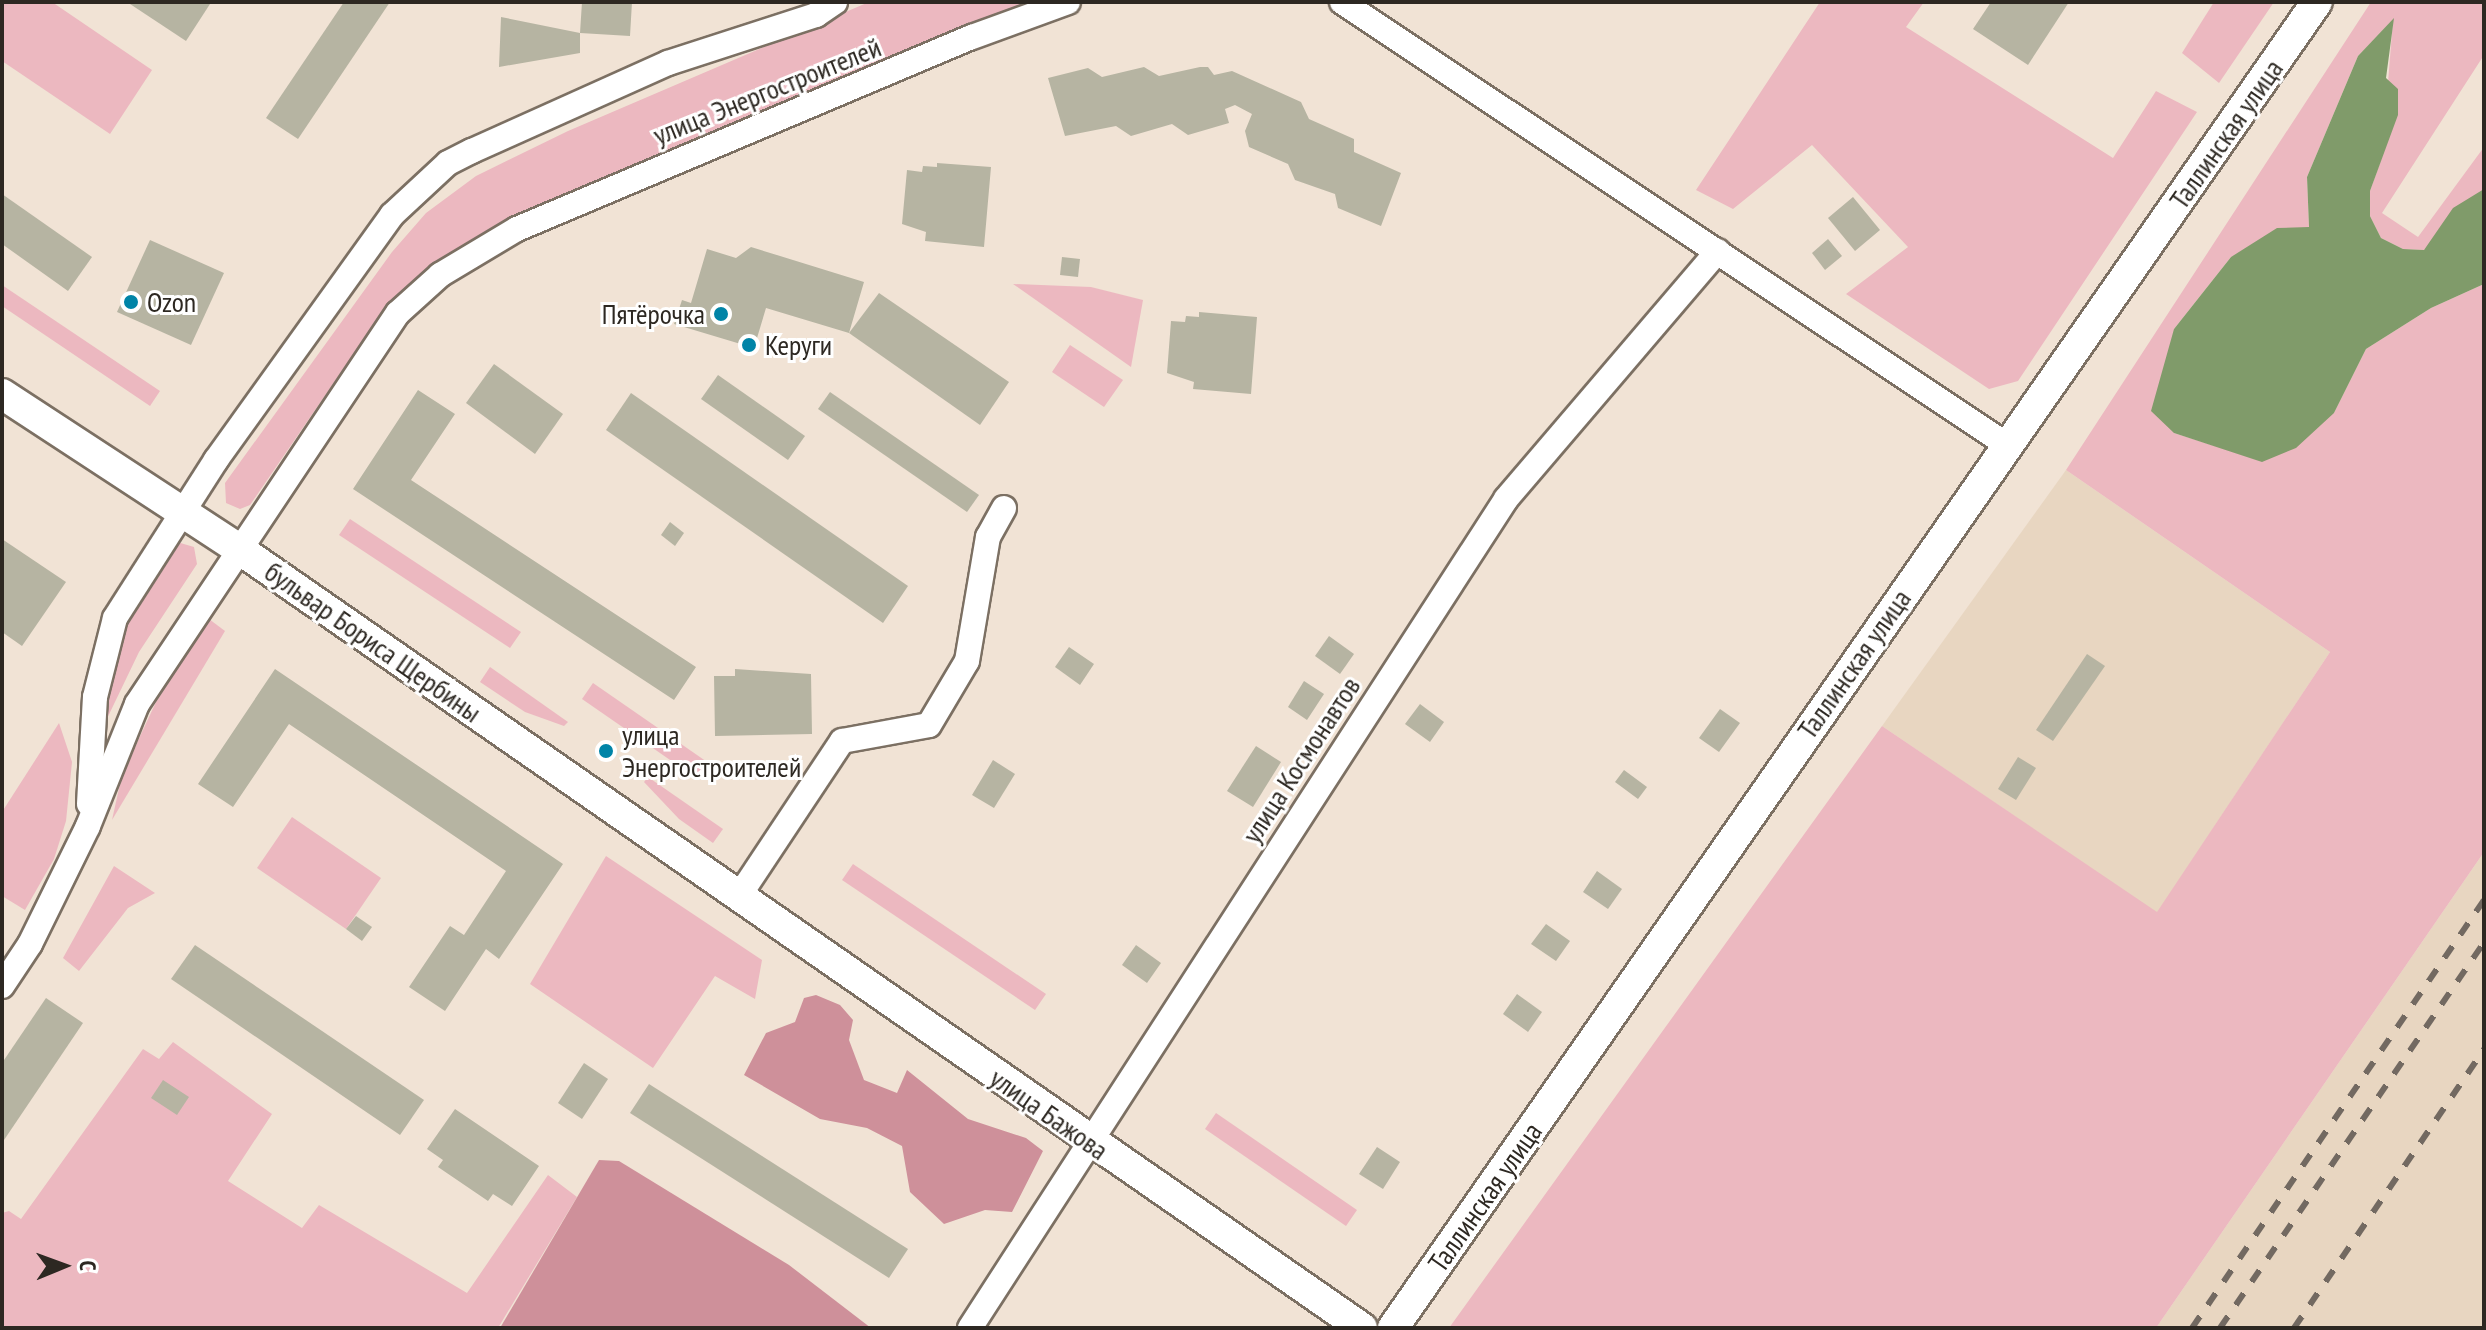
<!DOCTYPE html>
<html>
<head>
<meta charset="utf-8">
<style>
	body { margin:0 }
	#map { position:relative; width:2486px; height:1330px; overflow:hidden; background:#f1e3d5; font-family:"PT Sans Narrow",sans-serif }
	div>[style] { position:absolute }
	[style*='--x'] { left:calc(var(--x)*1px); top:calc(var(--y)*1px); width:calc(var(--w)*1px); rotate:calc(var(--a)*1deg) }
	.built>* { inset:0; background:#e8d6c1 }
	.green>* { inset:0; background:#ecb8c0 }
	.forest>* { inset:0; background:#ce909a }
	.water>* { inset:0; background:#809b6a }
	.building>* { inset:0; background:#b6b4a2 }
	.roads { filter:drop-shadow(2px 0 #7c7063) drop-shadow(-2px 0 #7c7063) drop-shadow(0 2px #7c7063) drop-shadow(0 -2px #7c7063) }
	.minor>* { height:24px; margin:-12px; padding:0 12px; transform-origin:12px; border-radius:12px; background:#fff }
	.tertiary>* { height:30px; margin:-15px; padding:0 15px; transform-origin:15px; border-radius:15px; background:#fff }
	.rail>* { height:6px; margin-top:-3px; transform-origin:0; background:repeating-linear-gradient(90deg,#726961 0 14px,transparent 0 28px) }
	.dots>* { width:22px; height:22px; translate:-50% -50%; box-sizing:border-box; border:4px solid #fff; border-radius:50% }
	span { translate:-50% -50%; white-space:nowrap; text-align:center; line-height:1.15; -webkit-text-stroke:6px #fff; paint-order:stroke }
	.street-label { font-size:28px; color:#2d2822 }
	.poi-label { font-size:28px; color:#2d2822 }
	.left { translate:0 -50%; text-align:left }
	.right { translate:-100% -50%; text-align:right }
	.frame { position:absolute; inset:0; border:4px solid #2d2822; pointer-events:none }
	.north { position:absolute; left:24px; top:1226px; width:80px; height:80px; -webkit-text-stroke:6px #fff; paint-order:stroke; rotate:89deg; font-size:22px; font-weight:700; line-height:32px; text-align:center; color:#2d2822 }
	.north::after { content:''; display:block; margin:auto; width:28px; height:36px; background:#2d2822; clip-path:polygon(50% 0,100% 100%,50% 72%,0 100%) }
</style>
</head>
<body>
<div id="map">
	<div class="built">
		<div style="clip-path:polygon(2066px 470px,2330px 652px,2157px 913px,1882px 726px)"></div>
		<div style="clip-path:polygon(2484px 852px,2484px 1328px,2156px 1328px)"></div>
	</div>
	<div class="green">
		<div style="clip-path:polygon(2px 2px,52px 2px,152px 70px,110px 134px,2px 61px)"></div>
		<div style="clip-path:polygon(869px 2px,1029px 2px,474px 243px,411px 288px,376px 321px,250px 505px,240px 509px,226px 503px,225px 483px,392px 252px,426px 213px,476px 176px,568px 131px)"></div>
		<div style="clip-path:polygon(1820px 2px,1924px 2px,1906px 27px,2113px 158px,2156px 91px,2197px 112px,2018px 381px,1989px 389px,1846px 294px,1908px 247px,1812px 145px,1733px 209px,1696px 190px)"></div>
		<div style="clip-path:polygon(2214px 2px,2274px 2px,2219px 83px,2182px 53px)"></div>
		<div style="clip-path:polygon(2371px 2px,2484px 2px,2484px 55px,2382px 213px,2418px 237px,2484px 147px,2484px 189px,2424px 250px,2403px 249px,2381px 238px,2370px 216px,2370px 191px,2382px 157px,2393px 20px,2358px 56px,2307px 177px,2309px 228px,2231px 257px,2174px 329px,2174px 433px,2215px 446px,2334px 413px,2366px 349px,2431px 308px,2484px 284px,2484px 852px,2156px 1328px,1449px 1328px,1882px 726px,2157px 912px,2330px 652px,2066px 470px)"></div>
		<div style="clip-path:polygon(1013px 284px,1091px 287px,1143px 300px,1131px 367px)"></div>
		<div style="clip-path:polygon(2px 285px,160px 391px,150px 406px,2px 306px)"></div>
		<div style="clip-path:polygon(1070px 345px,1123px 380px,1104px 407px,1052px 372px)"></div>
		<div style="clip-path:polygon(350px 519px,521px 632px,510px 648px,339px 535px)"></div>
		<div style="clip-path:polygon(177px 542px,194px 547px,197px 564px,139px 652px,102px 729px,125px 620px)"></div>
		<div style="clip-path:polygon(209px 619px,225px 631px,112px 820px,122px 775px,156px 702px)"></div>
		<div style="clip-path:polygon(490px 667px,568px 722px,564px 726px,525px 712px,480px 682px)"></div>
		<div style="clip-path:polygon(593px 683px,710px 764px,699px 780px,582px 699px)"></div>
		<div style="clip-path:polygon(59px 723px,72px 762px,66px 821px,54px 859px,25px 910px,2px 896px,2px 812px)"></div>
		<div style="clip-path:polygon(648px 777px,723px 829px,713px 843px,679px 819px,644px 782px)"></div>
		<div style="clip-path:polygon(292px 817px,381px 878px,346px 929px,257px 868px)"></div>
		<div style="clip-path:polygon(606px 856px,762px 960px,755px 999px,715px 976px,653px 1068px,530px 984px)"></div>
		<div style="clip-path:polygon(853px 864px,1046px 994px,1035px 1010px,842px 880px)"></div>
		<div style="clip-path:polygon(114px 866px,155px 893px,128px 908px,79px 971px,63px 958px)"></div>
		<div style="clip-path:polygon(173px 1042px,272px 1114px,228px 1181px,302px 1228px,319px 1205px,467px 1293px,548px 1175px,577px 1197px,498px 1328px,2px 1328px,2px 1213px,9px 1211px,21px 1219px,143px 1049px,159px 1059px)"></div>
		<div style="clip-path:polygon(1216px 1113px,1357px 1210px,1346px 1226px,1205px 1129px)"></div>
	</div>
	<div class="forest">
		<div style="clip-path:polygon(816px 995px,840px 1005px,853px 1020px,849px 1040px,864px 1080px,897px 1093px,907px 1070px,968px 1119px,1026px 1138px,1043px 1151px,1012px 1212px,985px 1210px,944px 1224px,910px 1192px,902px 1146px,867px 1128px,820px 1119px,744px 1075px,766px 1033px,795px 1022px,804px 998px)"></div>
		<div style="clip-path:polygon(599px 1160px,619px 1161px,789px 1265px,871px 1328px,500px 1328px)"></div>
	</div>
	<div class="water">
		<div style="clip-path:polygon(2394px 18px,2386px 78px,2398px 89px,2398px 115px,2370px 191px,2370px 216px,2381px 238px,2403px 249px,2424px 250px,2453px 208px,2484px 189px,2484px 284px,2431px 308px,2366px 349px,2334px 413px,2296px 448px,2262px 462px,2174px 433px,2151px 411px,2174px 329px,2231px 257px,2277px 228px,2309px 227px,2307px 177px,2358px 56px)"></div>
	</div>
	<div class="building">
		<div style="clip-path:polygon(127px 2px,206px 2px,210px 4px,186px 41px)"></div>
		<div style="clip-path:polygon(344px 2px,390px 2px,298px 139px,266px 118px)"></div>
		<div style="clip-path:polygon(582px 2px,632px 2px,630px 36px,580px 33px,580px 53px,499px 67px,501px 17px,580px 33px)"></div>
		<div style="clip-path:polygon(1991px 2px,2069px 2px,2028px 65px,1973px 29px)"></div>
		<div style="clip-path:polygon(1144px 67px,1159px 76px,1200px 67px,1208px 67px,1214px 75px,1232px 71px,1301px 102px,1309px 119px,1354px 139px,1354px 152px,1401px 173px,1381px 226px,1338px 208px,1335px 194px,1295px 180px,1288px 164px,1249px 147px,1245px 131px,1252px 114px,1235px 105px,1225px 109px,1229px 123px,1188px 135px,1172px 124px,1131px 136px,1116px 126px,1065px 136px,1048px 78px,1088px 68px,1102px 77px)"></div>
		<div style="clip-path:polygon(937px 163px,991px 167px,984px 247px,925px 241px,926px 232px,902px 224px,907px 170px,922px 172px,923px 166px,937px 167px)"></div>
		<div style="clip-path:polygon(2px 194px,92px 257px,68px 291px,2px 244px)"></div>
		<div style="clip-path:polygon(1853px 197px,1880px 230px,1855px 251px,1828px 218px)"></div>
		<div style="clip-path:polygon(1828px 239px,1842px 256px,1825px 270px,1812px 253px)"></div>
		<div style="clip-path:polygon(150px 240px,224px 273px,191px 345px,117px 312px)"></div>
		<div style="clip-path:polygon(751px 247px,864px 282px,849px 333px,766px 308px,754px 348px,674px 324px,682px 300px,691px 303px,707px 249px,736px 258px)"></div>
		<div style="clip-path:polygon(1062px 257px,1080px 259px,1078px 277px,1060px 275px)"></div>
		<div style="clip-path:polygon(879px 293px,1009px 382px,980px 425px,849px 333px)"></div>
		<div style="clip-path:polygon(1199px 312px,1257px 317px,1251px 394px,1193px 389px,1194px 382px,1167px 373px,1171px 321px,1185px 322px,1186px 316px,1199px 317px)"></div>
		<div style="clip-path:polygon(494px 364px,563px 414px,535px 454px,466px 403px)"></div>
		<div style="clip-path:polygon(718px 375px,805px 436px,788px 460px,701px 399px)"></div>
		<div style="clip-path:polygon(418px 390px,455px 414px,411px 480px,696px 667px,674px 700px,353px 489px)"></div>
		<div style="clip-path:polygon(830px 392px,979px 495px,967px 512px,818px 409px)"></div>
		<div style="clip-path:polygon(631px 393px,908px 586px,883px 623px,606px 430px)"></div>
		<div style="clip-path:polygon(670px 522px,684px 533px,675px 546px,661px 535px)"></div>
		<div style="clip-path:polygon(2px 539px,66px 582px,22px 646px,2px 632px)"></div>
		<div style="clip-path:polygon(1329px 636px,1354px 654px,1340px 674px,1315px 656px)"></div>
		<div style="clip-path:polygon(1069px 647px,1094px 664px,1080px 685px,1055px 667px)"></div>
		<div style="clip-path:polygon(2087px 654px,2105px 666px,2053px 741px,2036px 730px)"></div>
		<div style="clip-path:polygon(275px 669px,563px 864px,499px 959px,486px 949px,445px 1011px,409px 987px,450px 926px,464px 935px,506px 871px,289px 724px,233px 807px,198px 784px)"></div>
		<div style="clip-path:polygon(735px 669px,811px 674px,812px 734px,715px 736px,714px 676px,735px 676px)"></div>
		<div style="clip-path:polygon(1304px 681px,1324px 694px,1307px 720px,1288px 707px)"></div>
		<div style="clip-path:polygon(1420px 704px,1444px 722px,1430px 742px,1405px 724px)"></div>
		<div style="clip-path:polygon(1720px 709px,1740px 723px,1719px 752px,1699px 738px)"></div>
		<div style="clip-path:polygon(1256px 746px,1281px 762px,1253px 807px,1227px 791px)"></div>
		<div style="clip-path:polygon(2018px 757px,2036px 768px,2016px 800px,1998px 789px)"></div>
		<div style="clip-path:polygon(993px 760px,1015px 774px,994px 808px,972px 795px)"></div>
		<div style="clip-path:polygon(1624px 770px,1647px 787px,1638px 799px,1615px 782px)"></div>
		<div style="clip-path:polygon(1597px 871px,1622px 889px,1608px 909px,1583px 892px)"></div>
		<div style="clip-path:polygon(356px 916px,372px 927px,362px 941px,346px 929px)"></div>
		<div style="clip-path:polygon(1546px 924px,1570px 941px,1556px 961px,1531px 944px)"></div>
		<div style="clip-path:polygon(195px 945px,424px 1100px,400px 1135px,171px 979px)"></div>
		<div style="clip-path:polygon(1136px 945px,1161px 963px,1147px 983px,1122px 965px)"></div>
		<div style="clip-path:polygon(1517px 994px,1542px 1012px,1528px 1032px,1503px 1014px)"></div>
		<div style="clip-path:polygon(46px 998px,83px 1023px,2px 1143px,2px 1063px)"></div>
		<div style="clip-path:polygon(584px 1063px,608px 1079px,582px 1119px,558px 1103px)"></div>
		<div style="clip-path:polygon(163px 1080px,189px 1097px,177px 1115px,151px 1098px)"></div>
		<div style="clip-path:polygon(649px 1084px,908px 1249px,889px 1278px,630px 1113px)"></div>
		<div style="clip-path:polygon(455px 1109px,539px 1166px,512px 1206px,493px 1194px,488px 1201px,438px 1167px,443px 1160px,427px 1149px)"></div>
		<div style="clip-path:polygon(1377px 1147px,1400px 1162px,1383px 1189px,1359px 1174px)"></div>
	</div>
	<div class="roads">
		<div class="minor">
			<div style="--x:1342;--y:2;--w:799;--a:33.67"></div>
			<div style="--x:89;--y:804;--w:107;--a:-86.8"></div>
			<div style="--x:95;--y:697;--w:81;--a:-75.8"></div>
			<div style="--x:115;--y:618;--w:188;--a:-57.4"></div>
			<div style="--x:216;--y:460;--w:302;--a:-54.3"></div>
			<div style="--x:392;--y:215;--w:76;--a:-42.9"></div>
			<div style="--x:448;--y:163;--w:27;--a:-27"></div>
			<div style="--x:472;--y:151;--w:215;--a:-24.2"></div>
			<div style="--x:668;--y:63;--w:156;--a:-18"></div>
			<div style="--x:816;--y:15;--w:23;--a:-34"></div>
			<div style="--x:739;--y:896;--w:186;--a:-56.4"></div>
			<div style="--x:842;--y:741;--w:88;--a:-10.4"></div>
			<div style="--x:929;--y:725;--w:74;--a:-59.3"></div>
			<div style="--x:967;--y:661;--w:126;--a:-80.4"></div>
			<div style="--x:988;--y:537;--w:33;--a:-61"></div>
			<div style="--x:2;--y:986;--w:50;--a:-56.3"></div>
			<div style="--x:30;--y:944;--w:131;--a:-63.8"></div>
			<div style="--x:88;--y:826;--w:131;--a:-68.1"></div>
			<div style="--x:137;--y:704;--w:470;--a:-56.3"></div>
			<div style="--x:398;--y:313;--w:57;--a:-42.1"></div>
			<div style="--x:440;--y:275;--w:90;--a:-30.9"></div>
			<div style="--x:517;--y:229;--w:494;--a:-22.9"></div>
			<div style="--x:972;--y:37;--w:102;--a:-20"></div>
			<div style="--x:970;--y:1328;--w:987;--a:-57.11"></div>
			<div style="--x:1506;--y:499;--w:326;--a:-49.5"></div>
		</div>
		<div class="tertiary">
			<div style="--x:2;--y:394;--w:287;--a:33.2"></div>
			<div style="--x:242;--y:551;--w:1363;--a:34.75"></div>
			<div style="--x:1393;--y:1328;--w:1616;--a:-55.13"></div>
		</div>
	</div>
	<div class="rail">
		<div style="--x:2192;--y:1328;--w:518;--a:-55.7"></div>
		<div style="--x:2220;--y:1328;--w:467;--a:-55.6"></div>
		<div style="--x:2294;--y:1328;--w:338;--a:-55.7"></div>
	</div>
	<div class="dots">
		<div style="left:131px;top:302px;background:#0084a7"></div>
		<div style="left:721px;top:314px;background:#0084a7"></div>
		<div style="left:749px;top:345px;background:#0084a7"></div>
		<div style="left:606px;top:751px;background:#0084a7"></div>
	</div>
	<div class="street-label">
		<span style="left:767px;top:91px;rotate:-22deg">улица Энергостроителей</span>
		<span style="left:2226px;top:134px;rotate:-55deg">Таллинская улица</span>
		<span style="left:373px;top:642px;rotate:35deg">бульвар Бориса Щербины</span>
		<span style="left:1854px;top:664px;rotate:-55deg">Таллинская улица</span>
		<span style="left:1301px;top:760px;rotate:-57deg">улица Космонавтов</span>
		<span style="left:1049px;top:1114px;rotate:35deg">улица Бажова</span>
		<span style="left:1485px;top:1197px;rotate:-55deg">Таллинская улица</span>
	</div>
	<div class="poi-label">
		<span class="left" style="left:147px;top:302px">Ozon</span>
		<span class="right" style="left:705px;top:314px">Пятёрочка</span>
		<span class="left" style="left:765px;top:345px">Керуги</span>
		<span class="left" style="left:622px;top:751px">улица<br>Энергостроителей</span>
	</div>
	<div class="frame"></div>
	<div class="north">С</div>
</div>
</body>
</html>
